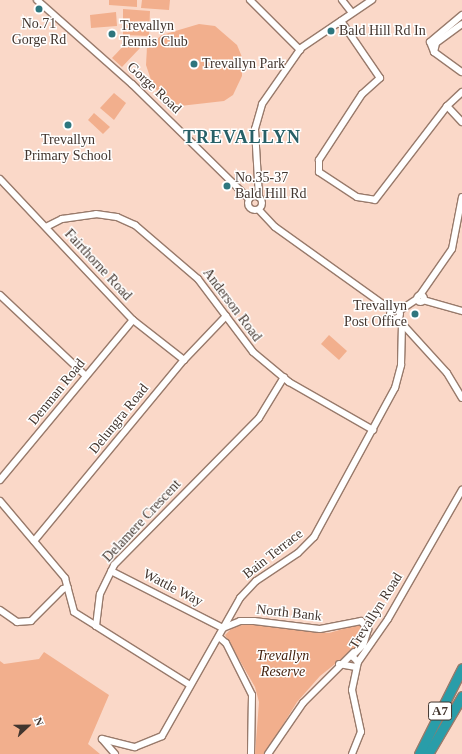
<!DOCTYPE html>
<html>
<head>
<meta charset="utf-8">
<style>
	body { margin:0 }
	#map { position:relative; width:462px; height:754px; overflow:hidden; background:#fad8c8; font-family:Georgia,serif }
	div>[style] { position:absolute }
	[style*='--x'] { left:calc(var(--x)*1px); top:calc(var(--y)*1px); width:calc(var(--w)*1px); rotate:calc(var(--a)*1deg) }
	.green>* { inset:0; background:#f2af8d }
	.roads { filter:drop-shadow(1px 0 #987a6b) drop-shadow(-1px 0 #987a6b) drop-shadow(0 1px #987a6b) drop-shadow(0 -1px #987a6b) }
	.minor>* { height:6px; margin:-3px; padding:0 3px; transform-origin:3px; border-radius:3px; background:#fff }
	.minor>.ring { margin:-3px; padding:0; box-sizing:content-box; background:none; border:6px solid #fff; border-radius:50% }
	.highway>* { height:9px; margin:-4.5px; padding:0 4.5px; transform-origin:4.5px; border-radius:4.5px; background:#299da9 }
	.dots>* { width:11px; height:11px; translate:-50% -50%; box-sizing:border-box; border:2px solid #fff; border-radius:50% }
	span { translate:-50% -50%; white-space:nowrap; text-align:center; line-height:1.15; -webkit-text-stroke:3px #fff; paint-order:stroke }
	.shield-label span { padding:1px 3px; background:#fff; border:1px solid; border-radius:3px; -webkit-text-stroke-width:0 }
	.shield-label { font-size:13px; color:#42352e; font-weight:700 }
	.poi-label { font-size:14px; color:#42352e }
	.left { translate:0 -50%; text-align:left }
	.right { translate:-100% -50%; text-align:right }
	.street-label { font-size:14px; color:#42352e }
	.park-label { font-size:14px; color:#45220e; font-style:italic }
	.district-label { font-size:18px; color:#276067; font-weight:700; letter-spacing:1px }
	.north { position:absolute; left:8px; top:706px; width:40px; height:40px; -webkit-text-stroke:3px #fff; paint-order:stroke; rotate:68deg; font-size:11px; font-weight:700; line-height:16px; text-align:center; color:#42352e }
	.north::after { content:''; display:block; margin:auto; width:14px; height:18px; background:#42352e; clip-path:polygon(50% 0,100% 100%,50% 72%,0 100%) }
</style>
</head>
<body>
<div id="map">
	<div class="green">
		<div style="clip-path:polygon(109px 0,137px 0,137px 7px,109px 5px)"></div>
		<div style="clip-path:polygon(142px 0,170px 0,169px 10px,141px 8px)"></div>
		<div style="clip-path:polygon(123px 9px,150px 11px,149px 36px,123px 35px)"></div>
		<div style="clip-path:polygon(116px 12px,117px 26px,91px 28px,90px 15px)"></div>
		<div style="clip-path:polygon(199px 24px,215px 26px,237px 45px,242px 57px,242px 76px,233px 95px,224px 101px,180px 106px,166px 100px,153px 86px,146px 65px,147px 47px,162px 35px)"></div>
		<div style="clip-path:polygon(130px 39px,140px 48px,122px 67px,112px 58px)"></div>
		<div style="clip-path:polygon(114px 93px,126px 103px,114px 120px,100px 108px)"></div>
		<div style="clip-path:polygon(94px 113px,110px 127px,103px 134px,88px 120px)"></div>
		<div style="clip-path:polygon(329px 335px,347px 351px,339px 360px,321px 344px)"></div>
		<div style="clip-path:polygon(252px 624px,329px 633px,360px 624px,365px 632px,360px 644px,320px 676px,297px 702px,265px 754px,255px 754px,259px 702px,255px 687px,225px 635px,234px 626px)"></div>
		<div style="clip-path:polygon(44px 652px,109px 695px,88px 744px,100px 754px,0 754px,0 661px,4px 664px,39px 659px)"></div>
	</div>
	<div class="roads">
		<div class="minor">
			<div style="--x:37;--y:0;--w:127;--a:41.5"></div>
			<div style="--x:132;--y:84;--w:164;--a:44.5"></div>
			<div style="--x:250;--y:0;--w:71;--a:45"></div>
			<div style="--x:342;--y:0;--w:16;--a:52"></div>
			<div style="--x:462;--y:15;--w:42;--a:139.8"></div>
			<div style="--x:430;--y:42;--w:11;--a:68"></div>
			<div style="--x:434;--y:52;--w:34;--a:36"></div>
			<div style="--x:341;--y:21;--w:69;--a:55.6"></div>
			<div style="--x:380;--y:78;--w:24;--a:138"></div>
			<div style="--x:362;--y:94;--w:79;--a:123.1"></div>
			<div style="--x:319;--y:160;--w:12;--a:90"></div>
			<div style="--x:319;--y:172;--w:45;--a:33.3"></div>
			<div style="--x:357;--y:197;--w:18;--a:9"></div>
			<div style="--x:375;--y:200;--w:118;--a:-52.5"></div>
			<div style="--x:434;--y:52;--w:9;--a:-77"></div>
			<div style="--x:436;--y:43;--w:32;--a:-36"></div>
			<div style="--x:462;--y:92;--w:21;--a:137"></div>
			<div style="--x:447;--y:106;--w:22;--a:47"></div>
			<div style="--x:0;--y:179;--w:194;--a:46.7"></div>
			<div style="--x:133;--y:320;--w:65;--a:38.1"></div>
			<div class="ring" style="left:248px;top:196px;width:8px;height:8px"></div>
			<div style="--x:259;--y:197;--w:68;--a:-93.4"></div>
			<div style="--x:255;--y:129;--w:26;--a:-74"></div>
			<div style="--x:262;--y:104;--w:68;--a:-55.1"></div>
			<div style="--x:301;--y:48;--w:86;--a:-34.1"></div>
			<div style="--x:259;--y:210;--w:23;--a:47"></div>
			<div style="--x:275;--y:227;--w:143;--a:35.6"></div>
			<div style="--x:46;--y:227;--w:18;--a:-27"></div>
			<div style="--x:62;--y:219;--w:34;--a:-8"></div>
			<div style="--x:96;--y:214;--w:21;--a:8"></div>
			<div style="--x:117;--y:217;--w:20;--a:24"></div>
			<div style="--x:135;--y:225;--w:83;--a:40.6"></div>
			<div style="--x:198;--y:279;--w:91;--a:53"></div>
			<div style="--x:253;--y:352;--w:47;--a:39.8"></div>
			<div style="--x:289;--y:382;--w:97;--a:29.7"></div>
			<div class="ring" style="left:416.5px;top:294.5px;width:1px;height:1px"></div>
			<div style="--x:0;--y:295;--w:118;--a:43.3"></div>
			<div style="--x:420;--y:295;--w:56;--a:-55.2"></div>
			<div style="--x:452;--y:249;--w:53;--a:-79.1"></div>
			<div style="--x:423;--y:300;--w:41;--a:15.8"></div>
			<div class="ring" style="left:390px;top:309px;width:4px;height:4px"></div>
			<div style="--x:399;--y:311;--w:22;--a:-34"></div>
			<div style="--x:397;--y:318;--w:74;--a:47.7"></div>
			<div style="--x:447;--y:373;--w:29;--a:59"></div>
			<div style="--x:0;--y:480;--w:208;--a:-50.3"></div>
			<div style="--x:0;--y:501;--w:101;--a:49.8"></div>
			<div style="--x:65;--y:578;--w:35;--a:75"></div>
			<div style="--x:74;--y:612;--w:26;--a:32"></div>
			<div style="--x:34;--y:541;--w:235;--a:-50.4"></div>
			<div style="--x:184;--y:360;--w:61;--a:-46.3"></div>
			<div style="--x:111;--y:571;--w:126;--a:27"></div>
			<div style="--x:223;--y:628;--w:18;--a:-22"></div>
			<div style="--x:240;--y:621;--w:14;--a:0"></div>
			<div style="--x:254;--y:621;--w:66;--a:6.9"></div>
			<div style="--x:320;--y:629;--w:42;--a:-11"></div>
			<div style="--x:361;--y:621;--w:11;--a:49"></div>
			<div style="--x:368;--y:629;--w:17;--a:107"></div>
			<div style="--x:363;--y:645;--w:16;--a:135"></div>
			<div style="--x:352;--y:656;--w:8;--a:45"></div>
			<div style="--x:0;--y:610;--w:21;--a:35"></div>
			<div style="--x:17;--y:622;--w:14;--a:-4"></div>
			<div style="--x:31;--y:621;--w:45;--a:-45"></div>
			<div style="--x:63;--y:589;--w:5;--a:-22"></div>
			<div style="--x:219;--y:637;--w:9;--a:41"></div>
			<div style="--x:226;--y:643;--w:58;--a:63.4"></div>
			<div style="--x:252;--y:695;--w:59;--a:91"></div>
			<div style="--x:339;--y:664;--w:17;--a:10"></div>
			<div style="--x:190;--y:685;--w:111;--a:-147.9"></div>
			<div style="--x:96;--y:626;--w:32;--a:-83"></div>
			<div style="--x:100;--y:594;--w:32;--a:-64"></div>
			<div style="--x:114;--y:565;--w:206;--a:-45.4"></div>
			<div style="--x:259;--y:418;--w:48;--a:-58.6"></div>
			<div style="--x:115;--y:754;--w:20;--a:-131"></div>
			<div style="--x:102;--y:739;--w:34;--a:14"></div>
			<div style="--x:135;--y:747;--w:29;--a:-22"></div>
			<div style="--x:162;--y:736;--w:159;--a:-60.5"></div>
			<div style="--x:240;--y:598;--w:23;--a:-47"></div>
			<div style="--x:256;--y:581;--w:50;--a:-33.7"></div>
			<div style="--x:298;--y:553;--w:23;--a:-45"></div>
			<div style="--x:314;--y:537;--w:170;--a:-61.5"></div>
			<div style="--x:395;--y:388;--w:24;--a:-75"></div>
			<div style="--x:401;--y:365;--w:40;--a:-88.6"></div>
			<div style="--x:268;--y:754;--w:62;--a:-55.5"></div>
			<div style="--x:303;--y:703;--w:72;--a:-45"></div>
			<div style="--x:352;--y:754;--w:24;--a:-68"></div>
			<div style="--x:361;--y:732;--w:43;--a:-102.1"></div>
			<div style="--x:352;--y:690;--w:29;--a:-78"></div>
			<div style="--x:358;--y:662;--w:52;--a:-55.1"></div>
			<div style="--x:388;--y:619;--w:149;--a:-60.2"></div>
		</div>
		<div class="highway">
			<div style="--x:419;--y:754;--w:96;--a:-63.4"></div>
			<div style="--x:428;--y:754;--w:67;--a:-59.6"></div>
		</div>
	</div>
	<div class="dots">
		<div style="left:39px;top:9px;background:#2e767e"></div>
		<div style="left:331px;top:31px;background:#2e767e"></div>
		<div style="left:112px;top:34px;background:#2e767e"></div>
		<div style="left:194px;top:64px;background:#2e767e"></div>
		<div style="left:68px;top:125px;background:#2e767e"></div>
		<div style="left:227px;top:186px;background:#2e767e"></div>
		<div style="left:415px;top:314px;background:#2e767e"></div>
	</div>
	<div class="shield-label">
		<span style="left:440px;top:711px">A7</span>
	</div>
	<div class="poi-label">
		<span style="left:39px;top:32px">No.71<br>Gorge Rd</span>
		<span class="left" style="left:120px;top:34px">Trevallyn<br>Tennis Club</span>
		<span class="left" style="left:339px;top:31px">Bald Hill Rd In</span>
		<span class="left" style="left:202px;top:64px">Trevallyn Park</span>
		<span style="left:68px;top:148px">Trevallyn<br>Primary School</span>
		<span class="left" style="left:235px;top:186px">No.35-37<br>Bald Hill Rd</span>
		<span class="right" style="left:407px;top:314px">Trevallyn<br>Post Office</span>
	</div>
	<div class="street-label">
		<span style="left:154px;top:88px;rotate:43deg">Gorge Road</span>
		<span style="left:98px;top:265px;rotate:47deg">Fairthorne Road</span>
		<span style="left:232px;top:305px;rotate:53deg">Anderson Road</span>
		<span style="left:57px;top:392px;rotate:-51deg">Denman Road</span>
		<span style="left:119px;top:419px;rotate:-51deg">Delungra Road</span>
		<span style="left:142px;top:521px;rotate:-47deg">Delamere Crescent</span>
		<span style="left:273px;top:554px;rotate:-38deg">Bain Terrace</span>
		<span style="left:173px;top:588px;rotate:27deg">Wattle Way</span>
		<span style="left:376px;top:611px;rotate:-58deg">Trevallyn Road</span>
		<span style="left:289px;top:613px;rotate:6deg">North Bank</span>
	</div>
	<div class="park-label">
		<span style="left:283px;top:664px">Trevallyn<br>Reserve</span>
	</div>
	<div class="district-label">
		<span style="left:242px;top:137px">TREVALLYN</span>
	</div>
	<div class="north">N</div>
</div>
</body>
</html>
